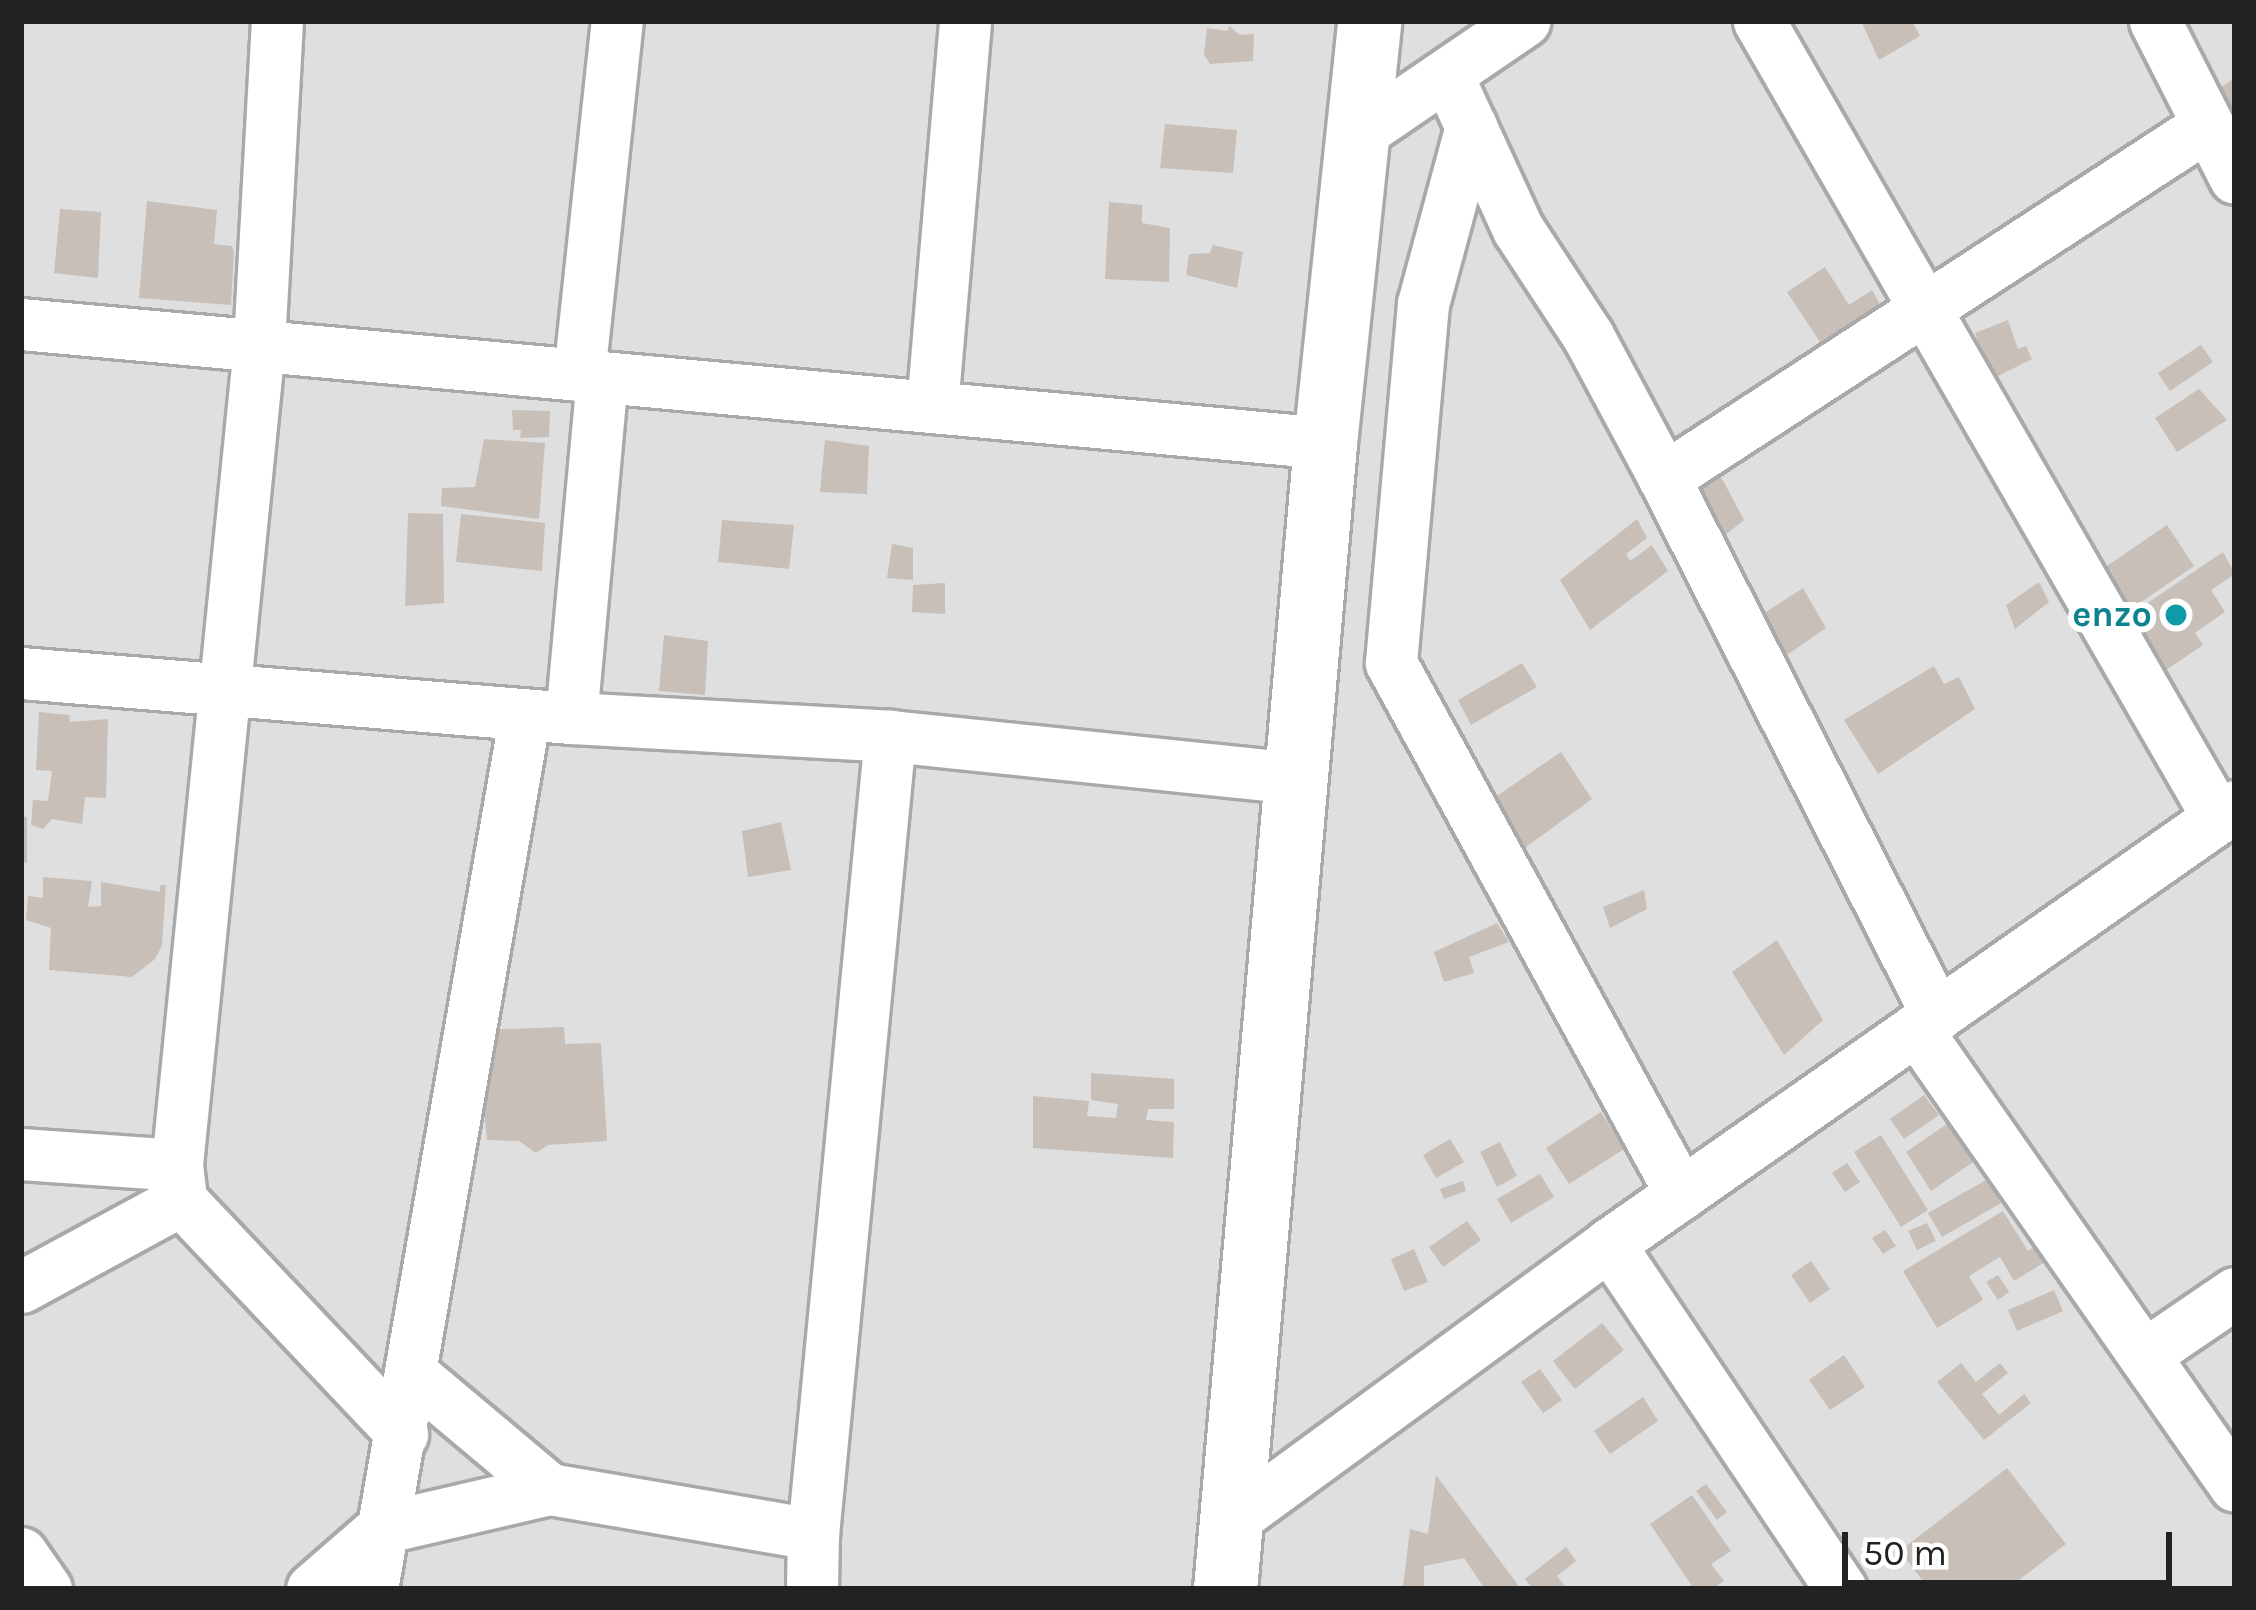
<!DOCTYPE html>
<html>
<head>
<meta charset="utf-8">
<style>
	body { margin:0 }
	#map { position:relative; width:2256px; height:1610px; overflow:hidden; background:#f2efe9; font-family:Karla,sans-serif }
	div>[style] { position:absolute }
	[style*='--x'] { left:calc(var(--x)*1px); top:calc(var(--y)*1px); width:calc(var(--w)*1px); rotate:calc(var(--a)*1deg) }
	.residential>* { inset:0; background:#e0dfdf }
	.building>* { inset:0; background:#c7bfb8 }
	.roads { filter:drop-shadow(3px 0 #a9a9a9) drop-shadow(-3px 0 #a9a9a9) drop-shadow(0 3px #a9a9a9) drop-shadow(0 -3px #a9a9a9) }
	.minor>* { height:51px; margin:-25.5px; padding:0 25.5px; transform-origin:25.5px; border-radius:25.5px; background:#fff }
	.tertiary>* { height:63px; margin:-31.5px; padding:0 31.5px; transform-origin:31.5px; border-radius:31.5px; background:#fff }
	.dots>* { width:33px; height:33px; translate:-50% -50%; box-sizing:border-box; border:6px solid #fff; border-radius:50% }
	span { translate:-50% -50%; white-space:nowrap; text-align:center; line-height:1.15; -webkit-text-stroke:12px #fff; paint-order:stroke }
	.culture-label { font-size:36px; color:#0d838f; font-weight:700 }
	.right { translate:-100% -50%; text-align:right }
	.frame { position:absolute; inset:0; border:24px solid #222; pointer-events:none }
	.scale { position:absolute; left:1842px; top:1532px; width:330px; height:54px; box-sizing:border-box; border:6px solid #222; border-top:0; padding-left:15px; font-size:36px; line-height:42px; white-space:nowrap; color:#222; -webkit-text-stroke:9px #fff; paint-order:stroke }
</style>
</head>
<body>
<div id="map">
	<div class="residential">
		<div style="clip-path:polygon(21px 21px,2235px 21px,2235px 1589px,21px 1589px)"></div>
	</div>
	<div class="building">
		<div style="clip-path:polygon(1861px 21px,1912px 21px,1920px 36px,1879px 60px)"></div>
		<div style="clip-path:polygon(1229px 26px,1240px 35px,1254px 34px,1253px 61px,1210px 64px,1204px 55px,1207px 28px,1228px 31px)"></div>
		<div style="clip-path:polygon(2235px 78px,2235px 106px,2218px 117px,2205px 97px)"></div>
		<div style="clip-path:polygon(1165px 124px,1237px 130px,1233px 173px,1160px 168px)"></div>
		<div style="clip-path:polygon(147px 201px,217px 210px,214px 244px,232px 246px,234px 252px,231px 305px,139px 298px)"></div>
		<div style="clip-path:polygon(1109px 202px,1142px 205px,1142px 223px,1170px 228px,1169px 282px,1105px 279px)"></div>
		<div style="clip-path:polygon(60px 209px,101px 212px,98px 278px,54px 273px)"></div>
		<div style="clip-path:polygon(1213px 245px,1243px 252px,1237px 288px,1186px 275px,1189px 254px,1210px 253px)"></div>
		<div style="clip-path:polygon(1825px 267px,1849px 305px,1872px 290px,1886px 315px,1824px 348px,1787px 292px)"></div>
		<div style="clip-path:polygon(2008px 320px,2018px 349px,2026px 346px,2032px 359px,1990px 380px,1975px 333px)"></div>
		<div style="clip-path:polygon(2201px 345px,2213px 362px,2170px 391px,2158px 373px)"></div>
		<div style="clip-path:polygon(2199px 389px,2227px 420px,2177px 452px,2155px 418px)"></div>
		<div style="clip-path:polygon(512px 410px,550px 411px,549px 437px,520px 438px,521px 430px,513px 430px)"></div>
		<div style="clip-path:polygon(484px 439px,545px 443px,539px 519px,441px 506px,442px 488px,475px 487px)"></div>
		<div style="clip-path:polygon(825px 440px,869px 446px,867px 494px,820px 492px)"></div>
		<div style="clip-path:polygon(1720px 475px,1744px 520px,1724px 536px,1692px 493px)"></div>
		<div style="clip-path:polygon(408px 513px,443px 514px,444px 603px,405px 606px)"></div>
		<div style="clip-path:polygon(461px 514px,545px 523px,542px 571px,456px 562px)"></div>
		<div style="clip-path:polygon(1637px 519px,1647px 538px,1626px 554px,1630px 561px,1652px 545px,1668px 571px,1590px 630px,1560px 580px)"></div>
		<div style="clip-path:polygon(722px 520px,794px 525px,789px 569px,718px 562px)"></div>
		<div style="clip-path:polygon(2167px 525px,2194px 566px,2122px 615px,2095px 574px)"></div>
		<div style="clip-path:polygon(892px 544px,913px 548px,913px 580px,887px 578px)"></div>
		<div style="clip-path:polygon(2223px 552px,2235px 574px,2211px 590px,2225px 612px,2195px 633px,2203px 645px,2163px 672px,2127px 617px)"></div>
		<div style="clip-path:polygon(2039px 582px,2049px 602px,2015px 629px,2006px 605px)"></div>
		<div style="clip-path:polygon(945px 583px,945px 614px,912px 612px,913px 585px)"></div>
		<div style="clip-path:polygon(1803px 588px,1826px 628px,1787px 655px,1763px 614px)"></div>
		<div style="clip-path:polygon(664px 635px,708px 641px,705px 695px,659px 691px)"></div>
		<div style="clip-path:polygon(1522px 663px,1537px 687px,1471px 725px,1458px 700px)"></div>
		<div style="clip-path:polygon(1934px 666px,1944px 684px,1959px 677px,1975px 709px,1878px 774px,1844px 720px)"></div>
		<div style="clip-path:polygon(39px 712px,69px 715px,70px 722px,108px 719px,106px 798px,85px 797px,82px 824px,52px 819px,43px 829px,31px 825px,33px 800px,48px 801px,52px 771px,36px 770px)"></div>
		<div style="clip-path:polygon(1561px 752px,1592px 799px,1522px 850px,1491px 800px)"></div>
		<div style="clip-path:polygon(21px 816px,27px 817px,27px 863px,21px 862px)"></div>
		<div style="clip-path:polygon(781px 822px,791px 870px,748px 877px,742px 831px)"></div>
		<div style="clip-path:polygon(43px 877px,92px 881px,88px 907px,101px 906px,101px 882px,160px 892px,160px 885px,166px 885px,162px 945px,155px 959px,132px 977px,49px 970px,51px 928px,26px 920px,28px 896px,43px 898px)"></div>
		<div style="clip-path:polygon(1644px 890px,1647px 909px,1610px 928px,1603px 907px)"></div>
		<div style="clip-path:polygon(1497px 923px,1509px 942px,1469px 957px,1474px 973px,1444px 982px,1434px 952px)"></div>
		<div style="clip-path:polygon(1777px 940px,1823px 1020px,1784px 1055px,1732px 972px)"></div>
		<div style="clip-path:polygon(564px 1027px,565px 1044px,601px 1043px,607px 1141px,548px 1145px,536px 1153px,519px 1141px,487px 1140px,476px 1030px)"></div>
		<div style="clip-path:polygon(1091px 1073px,1174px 1079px,1174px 1109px,1148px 1109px,1146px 1120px,1174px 1122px,1173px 1158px,1033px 1148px,1033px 1096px,1089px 1101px,1087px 1116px,1116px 1118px,1118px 1104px,1091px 1100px)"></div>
		<div style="clip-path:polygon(1924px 1095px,1939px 1115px,1904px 1139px,1890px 1119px)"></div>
		<div style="clip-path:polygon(1601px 1112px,1624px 1149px,1569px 1184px,1546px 1148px)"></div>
		<div style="clip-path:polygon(1960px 1115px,1985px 1154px,1931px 1191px,1906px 1152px)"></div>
		<div style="clip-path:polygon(1881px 1135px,1928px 1210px,1901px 1227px,1854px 1152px)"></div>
		<div style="clip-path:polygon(1450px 1139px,1464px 1162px,1436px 1178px,1423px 1155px)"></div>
		<div style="clip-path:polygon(1500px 1142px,1517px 1176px,1497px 1187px,1480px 1152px)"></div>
		<div style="clip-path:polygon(1847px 1163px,1860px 1182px,1845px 1192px,1832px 1173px)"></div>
		<div style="clip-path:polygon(1540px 1174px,1554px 1197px,1511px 1223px,1497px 1199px)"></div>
		<div style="clip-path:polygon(1988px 1179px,2001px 1203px,1942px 1237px,1928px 1213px)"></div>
		<div style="clip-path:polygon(1463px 1181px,1466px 1191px,1444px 1199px,1440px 1189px)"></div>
		<div style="clip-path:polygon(2003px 1211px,2028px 1251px,2036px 1246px,2045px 1262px,2014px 1281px,2000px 1257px,1969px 1276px,1983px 1300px,1937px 1328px,1903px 1271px)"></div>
		<div style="clip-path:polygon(1467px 1221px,1481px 1240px,1443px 1267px,1429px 1247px)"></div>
		<div style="clip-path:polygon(1927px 1223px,1936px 1241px,1917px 1250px,1908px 1231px)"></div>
		<div style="clip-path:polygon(1885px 1230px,1896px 1246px,1883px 1254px,1872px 1238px)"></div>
		<div style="clip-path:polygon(1414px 1249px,1428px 1282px,1404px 1291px,1391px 1259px)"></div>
		<div style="clip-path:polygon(1811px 1261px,1830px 1289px,1810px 1303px,1791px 1275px)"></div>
		<div style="clip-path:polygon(1998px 1275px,2009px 1292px,1998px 1300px,1986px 1282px)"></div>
		<div style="clip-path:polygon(2054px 1290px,2063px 1311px,2017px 1331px,2008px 1310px)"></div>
		<div style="clip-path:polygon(1602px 1323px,1624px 1350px,1575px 1389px,1553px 1361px)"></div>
		<div style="clip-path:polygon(1844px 1355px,1865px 1387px,1830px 1410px,1809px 1380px)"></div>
		<div style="clip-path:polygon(1961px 1363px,1976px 1382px,2000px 1363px,2008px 1373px,1982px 1394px,1999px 1415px,2024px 1394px,2031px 1403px,1984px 1440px,1937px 1382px)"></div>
		<div style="clip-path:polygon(1540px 1369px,1562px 1400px,1543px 1413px,1521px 1382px)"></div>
		<div style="clip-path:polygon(1643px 1397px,1658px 1421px,1610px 1454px,1594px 1431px)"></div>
		<div style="clip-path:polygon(2007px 1468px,2066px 1544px,2007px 1589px,1929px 1589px,1900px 1551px)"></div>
		<div style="clip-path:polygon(1436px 1475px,1521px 1589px,1485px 1589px,1464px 1558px,1424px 1566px,1424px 1589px,1403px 1587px,1410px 1529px,1428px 1534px)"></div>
		<div style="clip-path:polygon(1706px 1484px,1727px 1512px,1717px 1520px,1696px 1491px)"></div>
		<div style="clip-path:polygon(1692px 1495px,1731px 1551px,1711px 1564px,1724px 1581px,1712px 1589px,1694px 1589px,1650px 1524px)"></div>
		<div style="clip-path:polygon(1566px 1547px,1576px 1561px,1557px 1576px,1567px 1589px,1533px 1589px,1525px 1579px)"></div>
	</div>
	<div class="roads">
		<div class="minor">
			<div style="--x:277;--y:21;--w:325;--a:93.2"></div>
			<div style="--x:259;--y:346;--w:823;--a:95.72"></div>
			<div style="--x:177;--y:1165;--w:35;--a:83"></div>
			<div style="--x:181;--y:1200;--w:322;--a:46.6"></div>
			<div style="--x:1759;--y:21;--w:920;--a:60.06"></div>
			<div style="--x:2155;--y:21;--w:176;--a:63"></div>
			<div style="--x:1448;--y:77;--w:167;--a:65.3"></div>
			<div style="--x:1518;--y:229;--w:128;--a:56.8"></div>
			<div style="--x:1588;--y:336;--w:161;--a:61.8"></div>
			<div style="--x:1664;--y:478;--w:602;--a:63.05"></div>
			<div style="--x:1471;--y:126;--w:184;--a:105.1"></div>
			<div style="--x:1423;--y:304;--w:360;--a:95.1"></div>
			<div style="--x:1391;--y:663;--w:605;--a:61.36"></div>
			<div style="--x:1360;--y:133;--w:199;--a:-34.3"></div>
			<div style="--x:21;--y:324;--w:1309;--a:5.21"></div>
			<div style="--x:579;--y:375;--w:356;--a:-83.9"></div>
			<div style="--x:932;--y:407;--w:387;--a:-85.1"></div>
			<div style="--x:1664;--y:478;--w:646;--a:-33"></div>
			<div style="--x:21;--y:673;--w:552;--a:4.68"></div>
			<div style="--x:571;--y:718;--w:320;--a:3.2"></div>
			<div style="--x:890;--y:736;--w:408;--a:5.9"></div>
			<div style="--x:571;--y:718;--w:341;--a:-84.8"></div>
			<div style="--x:1916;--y:1029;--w:557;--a:55.08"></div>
			<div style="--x:21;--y:1154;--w:156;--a:4"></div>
			<div style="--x:1609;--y:1244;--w:416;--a:56.1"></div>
			<div style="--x:21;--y:1287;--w:182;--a:-28.5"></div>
			<div style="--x:2144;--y:1355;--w:110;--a:-34.3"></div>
			<div style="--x:411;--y:1373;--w:180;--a:40"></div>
			<div style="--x:1231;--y:1521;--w:469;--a:-36.2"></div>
			<div style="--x:1609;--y:1244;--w:764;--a:-34.98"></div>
			<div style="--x:21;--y:1553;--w:44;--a:55.2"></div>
			<div style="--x:312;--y:1589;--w:93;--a:-41.1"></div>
			<div style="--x:382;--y:1528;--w:171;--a:-13.1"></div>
			<div style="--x:549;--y:1489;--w:268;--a:9.7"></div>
			<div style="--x:372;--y:1589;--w:888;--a:-80.08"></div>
			<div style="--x:812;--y:1589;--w:55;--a:-89"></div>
			<div style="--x:813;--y:1534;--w:802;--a:-84.49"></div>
		</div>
		<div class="tertiary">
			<div style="--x:1225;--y:1589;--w:1150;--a:-85.01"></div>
			<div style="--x:1325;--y:443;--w:424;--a:-84"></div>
		</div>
	</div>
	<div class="dots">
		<div style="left:2176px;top:615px;background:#0f9aa8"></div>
	</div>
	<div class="culture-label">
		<span class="right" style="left:2152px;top:615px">enzo</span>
	</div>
	<div class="frame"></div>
	<div class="scale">50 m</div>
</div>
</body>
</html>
